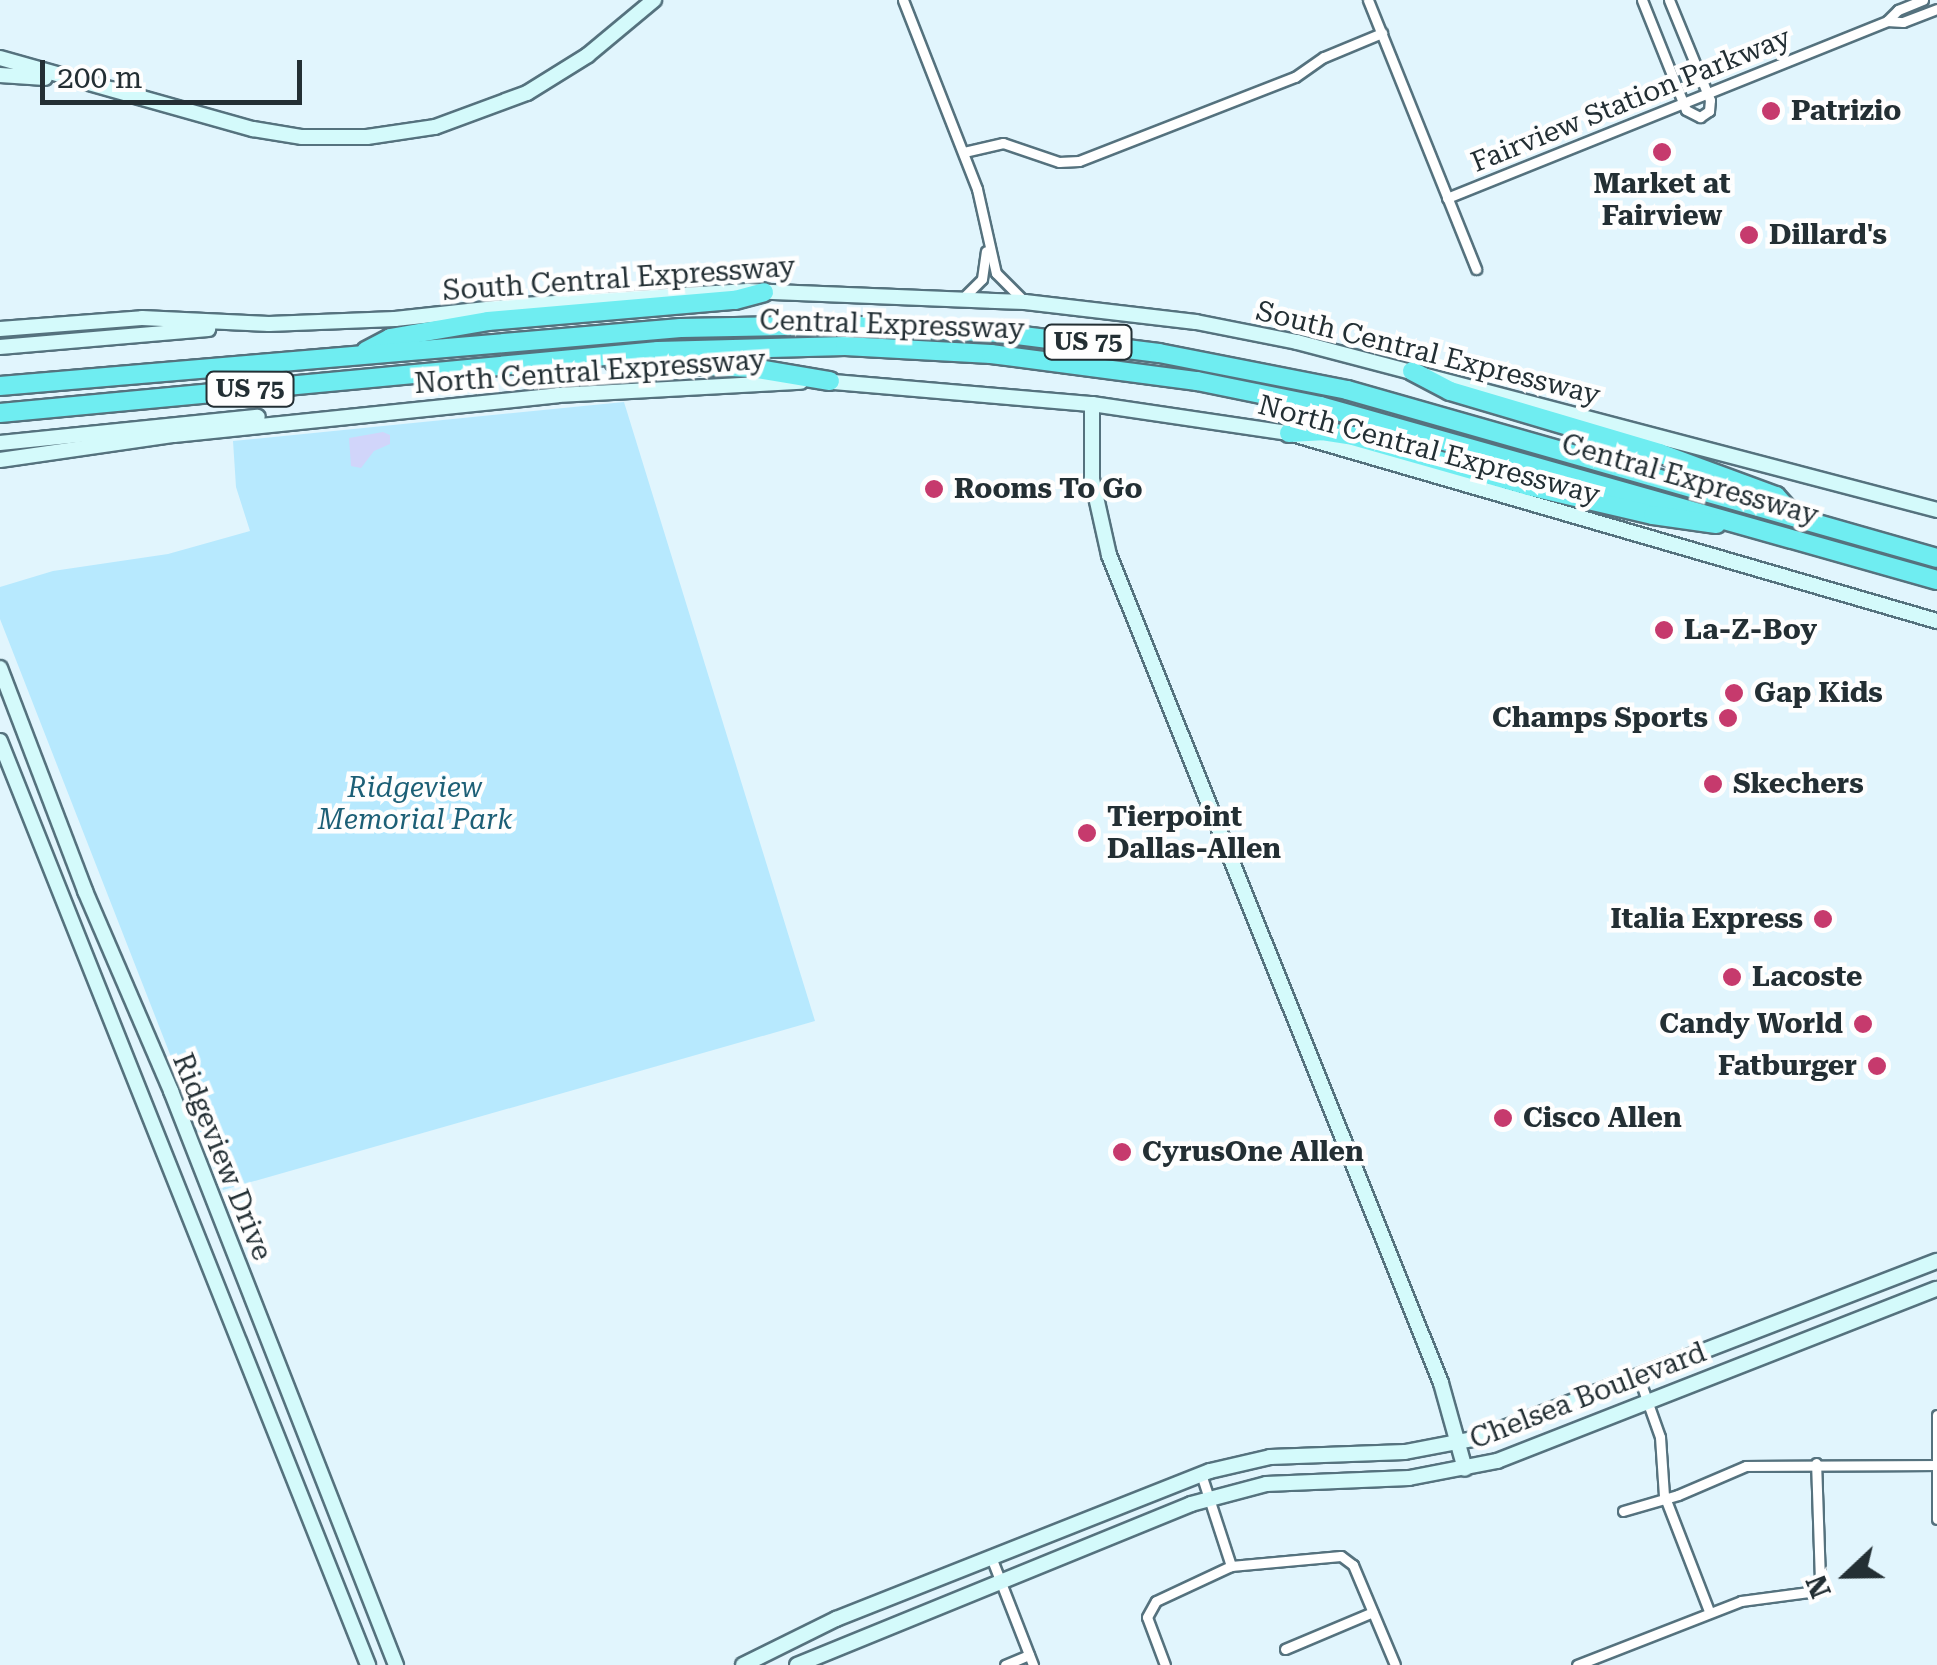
<!DOCTYPE html>
<html>
<head>
<meta charset="utf-8">
<style>
	body { margin:0 }
	#map { position:relative; width:1937px; height:1665px; overflow:hidden; background:#e1f5fd; font-family:"Roboto Serif",serif }
	div>[style] { position:absolute }
	[style*='--x'] { left:calc(var(--x)*1px); top:calc(var(--y)*1px); width:calc(var(--w)*1px); rotate:calc(var(--a)*1deg) }
	.green>* { inset:0; background:#b7e9fe }
	.water>* { inset:0; background:#d1d5fa }
	.roads { filter:drop-shadow(2px 0 #55727e) drop-shadow(-2px 0 #55727e) drop-shadow(0 2px #55727e) drop-shadow(0 -2px #55727e) }
	.street>* { height:9px; margin:-4.5px; padding:0 4.5px; transform-origin:4.5px; border-radius:4.5px; background:#fff }
	.secondary>* { height:14px; margin:-7px; padding:0 7px; transform-origin:7px; border-radius:7px; background:#d4fafb }
	.highway>* { height:18px; margin:-9px; padding:0 9px; transform-origin:9px; border-radius:9px; background:#6fedf1 }
	.dots>* { width:28px; height:28px; translate:-50% -50%; box-sizing:border-box; border:5px solid #fefefe; border-radius:50% }
	span { translate:-50% -50%; white-space:nowrap; text-align:center; line-height:1.15; -webkit-text-stroke:9px #fefefe; paint-order:stroke }
	.shield-label span { padding:2px 8px; background:#fefefe; border:2px solid; border-radius:8px; -webkit-text-stroke-width:0 }
	.shield-label { font-size:25px; color:#232f34; font-weight:700 }
	.street-label { font-size:28px; color:#232f34 }
	.poi-label { font-size:28px; color:#232f34; font-weight:700 }
	.left { translate:0 -50%; text-align:left }
	.right { translate:-100% -50%; text-align:right }
	.park-label { font-size:28px; color:#1c5f76; font-style:italic }
	.north { position:absolute; left:1797px; top:1525px; width:100px; height:100px; -webkit-text-stroke:8px #fefefe; paint-order:stroke; rotate:248deg; font-size:28px; font-weight:700; line-height:40px; text-align:center; color:#232f34 }
	.north::after { content:''; display:block; margin:auto; width:35px; height:45px; background:#232f34; clip-path:polygon(50% 0,100% 100%,50% 72%,0 100%) }
	.scale { position:absolute; left:40px; top:60px; width:262px; height:45px; box-sizing:border-box; border:5px solid #232f34; border-top:0; padding-left:12px; font-size:30px; line-height:35px; white-space:nowrap; color:#232f34; -webkit-text-stroke:8px #fefefe; paint-order:stroke }
</style>
</head>
<body>
<div id="map">
	<div class="green">
		<div style="clip-path:polygon(624px 402px,815px 1021px,223px 1190px,0 619px,0 587px,53px 571px,168px 554px,250px 531px,236px 487px,233px 441px)"></div>
	</div>
	<div class="water">
		<div style="clip-path:polygon(383px 432px,390px 435px,390px 444px,374px 451px,361px 468px,351px 466px,349px 438px)"></div>
	</div>
	<div class="roads">
		<div class="street">
			<div style="--x:903;--y:0;--w:203;--a:68.6"></div>
			<div style="--x:977;--y:189;--w:86;--a:77.3"></div>
			<div style="--x:996;--y:273;--w:41;--a:45"></div>
			<div style="--x:1368;--y:0;--w:290;--a:68.1"></div>
			<div style="--x:1642;--y:0;--w:118;--a:68.2"></div>
			<div style="--x:1686;--y:110;--w:16;--a:27"></div>
			<div style="--x:1700;--y:117;--w:11;--a:-34"></div>
			<div style="--x:1709;--y:111;--w:11;--a:-85"></div>
			<div style="--x:1710;--y:100;--w:108;--a:-112.3"></div>
			<div style="--x:1887;--y:21;--w:16;--a:4"></div>
			<div style="--x:1903;--y:22;--w:36;--a:-21"></div>
			<div style="--x:964;--y:152;--w:40;--a:-13"></div>
			<div style="--x:1003;--y:143;--w:59;--a:18.7"></div>
			<div style="--x:1059;--y:162;--w:20;--a:-3"></div>
			<div style="--x:1079;--y:161;--w:232;--a:-21.3"></div>
			<div style="--x:1295;--y:77;--w:35;--a:-35"></div>
			<div style="--x:1324;--y:57;--w:63;--a:-22.5"></div>
			<div style="--x:1447;--y:198;--w:474;--a:-21.9"></div>
			<div style="--x:1887;--y:21;--w:16;--a:-45"></div>
			<div style="--x:1898;--y:10;--w:27;--a:-22"></div>
			<div style="--x:964;--y:297;--w:25;--a:-45"></div>
			<div style="--x:982;--y:279;--w:28;--a:-82"></div>
			<div style="--x:1639;--y:1378;--w:63;--a:70.4"></div>
			<div style="--x:1660;--y:1437;--w:58;--a:86.1"></div>
			<div style="--x:1664;--y:1495;--w:124;--a:68.8"></div>
			<div style="--x:1937;--y:1415;--w:104;--a:90"></div>
			<div style="--x:1201;--y:1474;--w:97;--a:71.9"></div>
			<div style="--x:1623;--y:1511;--w:57;--a:-16.2"></div>
			<div style="--x:1678;--y:1495;--w:74;--a:-23.1"></div>
			<div style="--x:1746;--y:1466;--w:190;--a:-0.3"></div>
			<div style="--x:991;--y:1557;--w:116;--a:68.7"></div>
			<div style="--x:1285;--y:1649;--w:95;--a:-22.8"></div>
			<div style="--x:1005;--y:1665;--w:26;--a:-23"></div>
			<div style="--x:1165;--y:1665;--w:51;--a:-110.6"></div>
			<div style="--x:1147;--y:1617;--w:18;--a:-61"></div>
			<div style="--x:1156;--y:1601;--w:83;--a:-25"></div>
			<div style="--x:1231;--y:1566;--w:110;--a:-5.2"></div>
			<div style="--x:1341;--y:1556;--w:15;--a:37"></div>
			<div style="--x:1353;--y:1565;--w:108;--a:67.2"></div>
			<div style="--x:1577;--y:1665;--w:176;--a:-21.3"></div>
			<div style="--x:1741;--y:1601;--w:76;--a:-7.6"></div>
			<div style="--x:1816;--y:1591;--w:11;--a:-68"></div>
			<div style="--x:1820;--y:1581;--w:118;--a:-91.9"></div>
		</div>
		<div class="secondary">
			<div style="--x:0;--y:58;--w:263;--a:15.7"></div>
			<div style="--x:253;--y:129;--w:50;--a:9.3"></div>
			<div style="--x:302;--y:137;--w:65;--a:0"></div>
			<div style="--x:367;--y:137;--w:69;--a:-8.4"></div>
			<div style="--x:435;--y:127;--w:98;--a:-20.3"></div>
			<div style="--x:527;--y:93;--w:72;--a:-31.9"></div>
			<div style="--x:588;--y:55;--w:86;--a:-39.8"></div>
			<div style="--x:0;--y:75;--w:45;--a:3.8"></div>
			<div style="--x:0;--y:329;--w:142;--a:-4.4"></div>
			<div style="--x:142;--y:318;--w:127;--a:2.7"></div>
			<div style="--x:269;--y:324;--w:126;--a:-2.3"></div>
			<div style="--x:395;--y:319;--w:129;--a:-6.2"></div>
			<div style="--x:523;--y:305;--w:225;--a:-3.6"></div>
			<div style="--x:748;--y:291;--w:277;--a:2.3"></div>
			<div style="--x:1025;--y:302;--w:172;--a:6.7"></div>
			<div style="--x:1196;--y:322;--w:103;--a:11.2"></div>
			<div style="--x:1297;--y:342;--w:662;--a:14.71"></div>
			<div style="--x:0;--y:347;--w:209;--a:-4.9"></div>
			<div style="--x:823;--y:381;--w:270;--a:4.9"></div>
			<div style="--x:1092;--y:404;--w:199;--a:8.4"></div>
			<div style="--x:1289;--y:433;--w:675;--a:16.18"></div>
			<div style="--x:1092;--y:404;--w:75;--a:90"></div>
			<div style="--x:1092;--y:479;--w:78;--a:77.4"></div>
			<div style="--x:1109;--y:555;--w:892;--a:68.15"></div>
			<div style="--x:1441;--y:1383;--w:89;--a:74.4"></div>
			<div style="--x:0;--y:443;--w:259;--a:-5.8"></div>
			<div style="--x:0;--y:460;--w:176;--a:-8.2"></div>
			<div style="--x:174;--y:435;--w:386;--a:-5.9"></div>
			<div style="--x:558;--y:395;--w:243;--a:-3.1"></div>
			<div style="--x:0;--y:668;--w:239;--a:69.1"></div>
			<div style="--x:85;--y:891;--w:218;--a:66.7"></div>
			<div style="--x:171;--y:1091;--w:617;--a:68.6"></div>
			<div style="--x:0;--y:741;--w:995;--a:68.28"></div>
			<div style="--x:743;--y:1665;--w:104;--a:-26.3"></div>
			<div style="--x:836;--y:1619;--w:402;--a:-21.6"></div>
			<div style="--x:1210;--y:1471;--w:62;--a:-13.1"></div>
			<div style="--x:1270;--y:1457;--w:135;--a:-2.1"></div>
			<div style="--x:1405;--y:1452;--w:74;--a:-10.9"></div>
			<div style="--x:1478;--y:1438;--w:492;--a:-21.1"></div>
			<div style="--x:797;--y:1665;--w:426;--a:-22.2"></div>
			<div style="--x:1191;--y:1504;--w:78;--a:-14.9"></div>
			<div style="--x:1266;--y:1484;--w:143;--a:-2.4"></div>
			<div style="--x:1409;--y:1478;--w:90;--a:-10.9"></div>
			<div style="--x:1497;--y:1461;--w:472;--a:-21.4"></div>
		</div>
		<div class="highway">
			<div style="--x:366;--y:351;--w:27;--a:-28"></div>
			<div style="--x:390;--y:338;--w:99;--a:-9.8"></div>
			<div style="--x:488;--y:321;--w:248;--a:-4.9"></div>
			<div style="--x:735;--y:300;--w:30;--a:-15"></div>
			<div style="--x:614;--y:362;--w:138;--a:2.5"></div>
			<div style="--x:752;--y:368;--w:79;--a:9.5"></div>
			<div style="--x:1412;--y:371;--w:43;--a:27.8"></div>
			<div style="--x:1450;--y:391;--w:218;--a:16.5"></div>
			<div style="--x:1659;--y:453;--w:125;--a:20.2"></div>
			<div style="--x:1776;--y:496;--w:27;--a:48"></div>
			<div style="--x:0;--y:386;--w:683;--a:-4.87"></div>
			<div style="--x:681;--y:328;--w:160;--a:-1.1"></div>
			<div style="--x:841;--y:325;--w:159;--a:2.9"></div>
			<div style="--x:1000;--y:333;--w:160;--a:7.2"></div>
			<div style="--x:1159;--y:353;--w:192;--a:11.1"></div>
			<div style="--x:1347;--y:390;--w:613;--a:15.89"></div>
			<div style="--x:0;--y:413;--w:661;--a:-5.38"></div>
			<div style="--x:658;--y:351;--w:187;--a:-1.5"></div>
			<div style="--x:845;--y:346;--w:146;--a:3.1"></div>
			<div style="--x:991;--y:354;--w:208;--a:7.5"></div>
			<div style="--x:1197;--y:381;--w:126;--a:11.5"></div>
			<div style="--x:1320;--y:406;--w:641;--a:15.75"></div>
			<div style="--x:1289;--y:433;--w:33;--a:-3"></div>
			<div style="--x:1322;--y:431;--w:31;--a:9"></div>
			<div style="--x:1353;--y:436;--w:182;--a:15.9"></div>
			<div style="--x:1528;--y:486;--w:128;--a:13.1"></div>
			<div style="--x:1653;--y:515;--w:64;--a:8.1"></div>
		</div>
	</div>
	<div class="dots">
		<div style="left:1771px;top:111px;background:#c63a6d"></div>
		<div style="left:1662px;top:152px;background:#c63a6d"></div>
		<div style="left:1749px;top:235px;background:#c63a6d"></div>
		<div style="left:934px;top:489px;background:#c63a6d"></div>
		<div style="left:1664px;top:630px;background:#c63a6d"></div>
		<div style="left:1734px;top:693px;background:#c63a6d"></div>
		<div style="left:1728px;top:718px;background:#c63a6d"></div>
		<div style="left:1713px;top:784px;background:#c63a6d"></div>
		<div style="left:1087px;top:833px;background:#c63a6d"></div>
		<div style="left:1823px;top:919px;background:#c63a6d"></div>
		<div style="left:1732px;top:977px;background:#c63a6d"></div>
		<div style="left:1863px;top:1024px;background:#c63a6d"></div>
		<div style="left:1877px;top:1066px;background:#c63a6d"></div>
		<div style="left:1503px;top:1118px;background:#c63a6d"></div>
		<div style="left:1122px;top:1152px;background:#c63a6d"></div>
	</div>
	<div class="shield-label">
		<span style="left:1088px;top:342px">US 75</span>
		<span style="left:250px;top:389px">US 75</span>
	</div>
	<div class="street-label">
		<span style="left:1631px;top:100px;rotate:-22deg">Fairview Station Parkway</span>
		<span style="left:619px;top:279px;rotate:-4deg">South Central Expressway</span>
		<span style="left:892px;top:325px;rotate:2deg">Central Expressway</span>
		<span style="left:1428px;top:353px;rotate:14deg">South Central Expressway</span>
		<span style="left:590px;top:372px;rotate:-4deg">North Central Expressway</span>
		<span style="left:1429px;top:450px;rotate:15deg">North Central Expressway</span>
		<span style="left:1690px;top:480px;rotate:16deg">Central Expressway</span>
		<span style="left:222px;top:1157px;rotate:68deg">Ridgeview Drive</span>
		<span style="left:1588px;top:1396px;rotate:-21deg">Chelsea Boulevard</span>
	</div>
	<div class="poi-label">
		<span class="left" style="left:1791px;top:111px">Patrizio</span>
		<span style="left:1662px;top:200px">Market at<br>Fairview</span>
		<span class="left" style="left:1769px;top:235px">Dillard's</span>
		<span class="left" style="left:954px;top:489px">Rooms To Go</span>
		<span class="left" style="left:1684px;top:630px">La-Z-Boy</span>
		<span class="left" style="left:1754px;top:693px">Gap Kids</span>
		<span class="right" style="left:1708px;top:718px">Champs Sports</span>
		<span class="left" style="left:1733px;top:784px">Skechers</span>
		<span class="left" style="left:1107px;top:833px">Tierpoint<br>Dallas-Allen</span>
		<span class="right" style="left:1803px;top:919px">Italia Express</span>
		<span class="left" style="left:1752px;top:977px">Lacoste</span>
		<span class="right" style="left:1843px;top:1024px">Candy World</span>
		<span class="right" style="left:1857px;top:1066px">Fatburger</span>
		<span class="left" style="left:1523px;top:1118px">Cisco Allen</span>
		<span class="left" style="left:1142px;top:1152px">CyrusOne Allen</span>
	</div>
	<div class="park-label">
		<span style="left:415px;top:804px">Ridgeview<br>Memorial Park</span>
	</div>
	<div class="north">N</div>
	<div class="scale">200 m</div>
</div>
</body>
</html>
